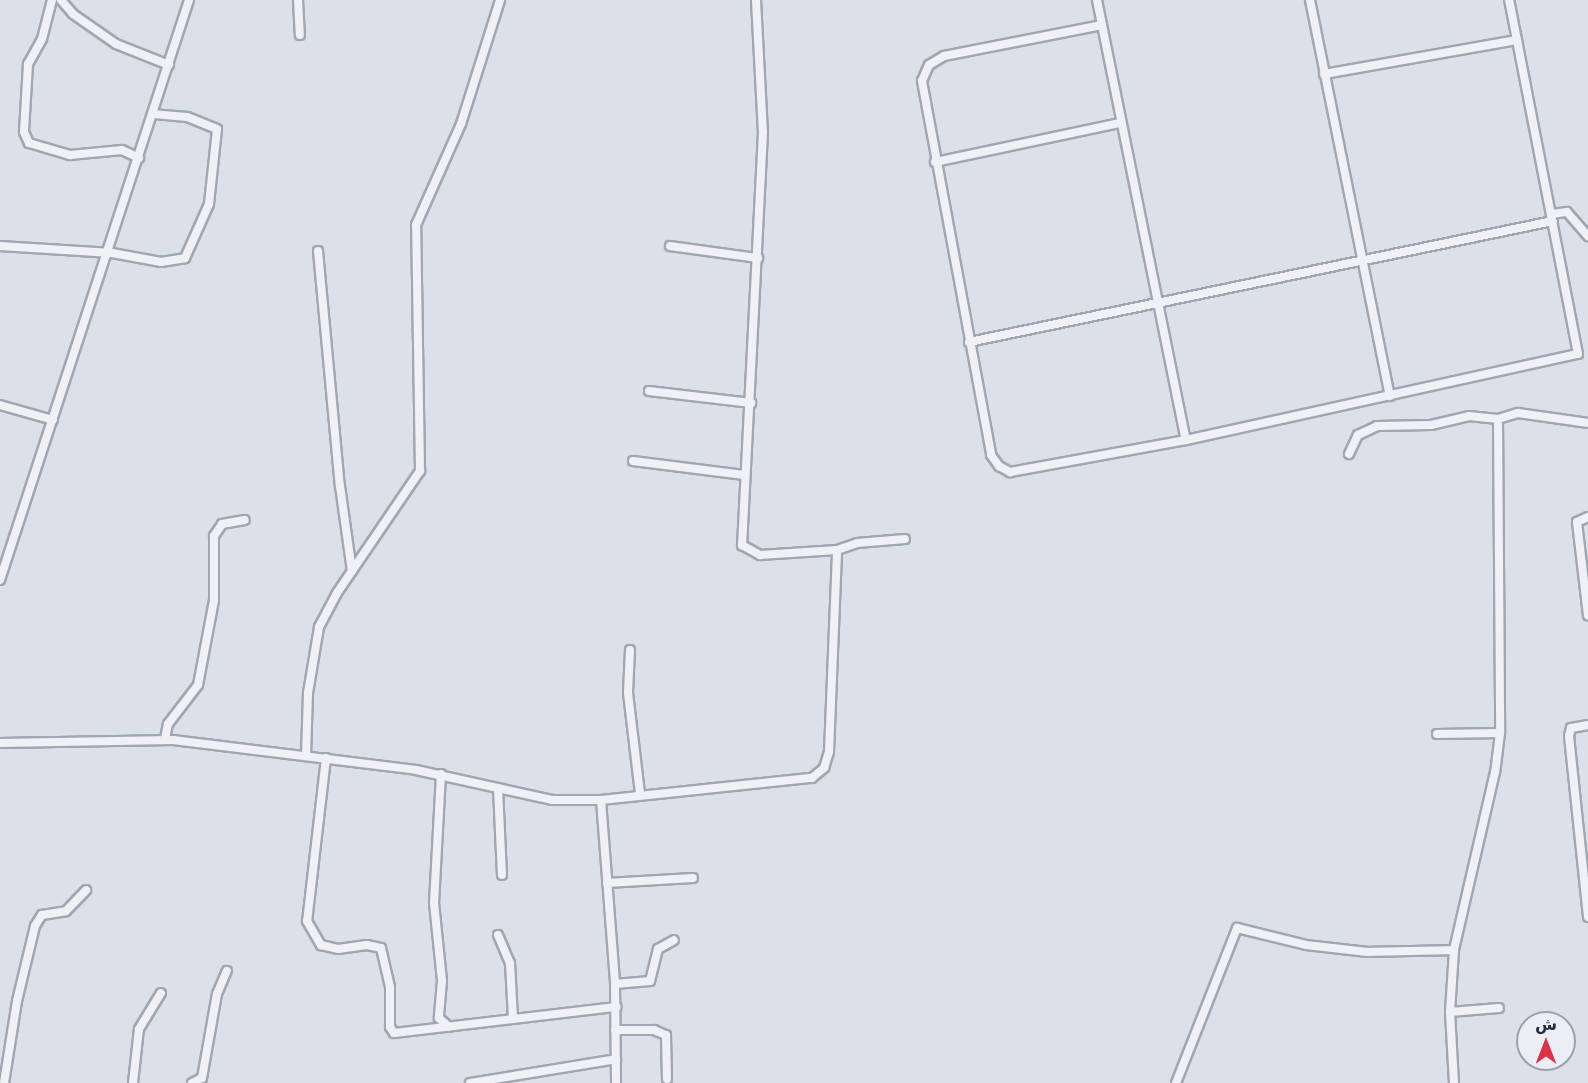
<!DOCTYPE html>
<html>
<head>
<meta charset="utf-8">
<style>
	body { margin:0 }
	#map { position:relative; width:1588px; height:1083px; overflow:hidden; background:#dce0e8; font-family:"DejaVu Sans","Noto Naskh Arabic",sans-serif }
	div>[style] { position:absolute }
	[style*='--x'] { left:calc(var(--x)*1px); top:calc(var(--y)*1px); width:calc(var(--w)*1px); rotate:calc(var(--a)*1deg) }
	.roads { filter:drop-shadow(2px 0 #a1a7b2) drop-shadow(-2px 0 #a1a7b2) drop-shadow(0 2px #a1a7b2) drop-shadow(0 -2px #a1a7b2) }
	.minor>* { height:8px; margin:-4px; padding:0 4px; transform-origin:4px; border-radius:4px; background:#eff1f6 }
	span { translate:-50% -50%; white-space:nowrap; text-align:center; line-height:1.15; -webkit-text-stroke:5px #ebeff5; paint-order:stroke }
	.north { position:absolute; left:1516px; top:1011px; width:60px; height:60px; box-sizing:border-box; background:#ebeff5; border:2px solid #9ba1ac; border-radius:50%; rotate:0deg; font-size:16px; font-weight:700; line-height:24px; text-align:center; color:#242d3f }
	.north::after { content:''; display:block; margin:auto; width:21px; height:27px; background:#dc3244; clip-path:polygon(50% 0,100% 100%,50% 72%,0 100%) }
</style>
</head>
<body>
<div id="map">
	<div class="roads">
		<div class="minor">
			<div style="--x:52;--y:0;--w:40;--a:104.4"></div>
			<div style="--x:42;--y:39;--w:29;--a:119"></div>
			<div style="--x:28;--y:64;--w:68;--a:93.4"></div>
			<div style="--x:24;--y:132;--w:12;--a:66"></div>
			<div style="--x:29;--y:143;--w:43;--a:16.3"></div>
			<div style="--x:70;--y:155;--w:52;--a:-5.5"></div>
			<div style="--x:122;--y:150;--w:19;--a:25"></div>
			<div style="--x:61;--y:0;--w:18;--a:49"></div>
			<div style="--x:73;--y:14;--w:52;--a:34.9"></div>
			<div style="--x:116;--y:44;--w:57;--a:21.6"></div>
			<div style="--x:298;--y:0;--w:35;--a:87"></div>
			<div style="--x:756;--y:0;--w:132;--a:87"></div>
			<div style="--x:763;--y:132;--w:414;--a:92.9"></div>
			<div style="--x:742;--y:545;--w:21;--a:29"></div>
			<div style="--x:760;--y:555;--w:77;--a:-3.7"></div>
			<div style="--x:837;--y:550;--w:21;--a:-19"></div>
			<div style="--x:857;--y:543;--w:48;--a:-4.8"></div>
			<div style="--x:1097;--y:0;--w:449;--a:78.6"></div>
			<div style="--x:1310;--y:0;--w:404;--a:78.6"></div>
			<div style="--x:1102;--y:25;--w:161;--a:168.9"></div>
			<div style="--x:944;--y:56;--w:17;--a:149"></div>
			<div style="--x:929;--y:65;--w:17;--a:114"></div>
			<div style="--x:922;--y:81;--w:380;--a:79.5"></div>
			<div style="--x:991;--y:455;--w:14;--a:54"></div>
			<div style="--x:999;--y:466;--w:13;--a:29"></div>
			<div style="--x:1010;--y:472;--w:179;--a:-10.3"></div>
			<div style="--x:1186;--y:440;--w:401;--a:-12.4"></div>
			<div style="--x:1578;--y:354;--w:361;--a:-101"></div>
			<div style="--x:1324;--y:74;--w:196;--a:-10"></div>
			<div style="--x:935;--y:162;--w:189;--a:-11.9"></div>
			<div style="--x:1552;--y:214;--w:15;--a:-8"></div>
			<div style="--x:1567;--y:212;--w:32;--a:49"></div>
			<div style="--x:0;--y:246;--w:112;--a:3.6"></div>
			<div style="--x:112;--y:253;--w:50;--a:10.4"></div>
			<div style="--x:161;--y:262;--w:24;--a:-9"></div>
			<div style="--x:185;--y:258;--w:59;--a:-66"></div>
			<div style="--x:209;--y:204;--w:75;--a:-83.9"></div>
			<div style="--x:217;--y:129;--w:32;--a:-158"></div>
			<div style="--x:187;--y:117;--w:33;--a:-175"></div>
			<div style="--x:670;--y:246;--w:89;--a:7.8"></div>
			<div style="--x:318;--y:251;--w:236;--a:84.7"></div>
			<div style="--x:340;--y:486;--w:86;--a:82"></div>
			<div style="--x:969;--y:342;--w:596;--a:-11.71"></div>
			<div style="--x:649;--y:391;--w:103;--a:6.7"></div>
			<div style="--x:0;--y:405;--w:55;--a:15.8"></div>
			<div style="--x:1498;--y:419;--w:314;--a:89.6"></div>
			<div style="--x:1349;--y:454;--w:21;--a:-65"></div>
			<div style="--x:1358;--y:435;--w:21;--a:-25"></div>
			<div style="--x:1377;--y:426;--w:54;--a:-1.1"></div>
			<div style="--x:1431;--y:425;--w:39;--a:-13"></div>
			<div style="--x:1469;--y:416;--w:29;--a:6"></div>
			<div style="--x:1498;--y:419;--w:21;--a:-17"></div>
			<div style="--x:1518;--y:413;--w:71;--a:8.1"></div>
			<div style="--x:633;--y:461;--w:112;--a:7.2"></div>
			<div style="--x:1588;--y:517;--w:12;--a:156"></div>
			<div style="--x:1577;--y:522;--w:94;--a:83.3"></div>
			<div style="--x:0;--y:580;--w:610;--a:-71.95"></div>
			<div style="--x:630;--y:650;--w:43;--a:92.7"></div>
			<div style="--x:628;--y:693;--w:102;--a:83.2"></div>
			<div style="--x:1588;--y:725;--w:17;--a:170"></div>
			<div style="--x:1571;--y:728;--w:8;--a:104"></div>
			<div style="--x:1569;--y:736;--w:182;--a:84"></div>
			<div style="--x:1437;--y:734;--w:63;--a:-0.9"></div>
			<div style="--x:1500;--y:733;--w:39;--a:97"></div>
			<div style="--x:1495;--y:772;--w:183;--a:103"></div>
			<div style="--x:1454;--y:950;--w:62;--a:93.7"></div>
			<div style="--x:1450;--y:1012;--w:71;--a:86.8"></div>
			<div style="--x:165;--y:739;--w:15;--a:-79"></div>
			<div style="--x:168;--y:724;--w:49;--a:-52.4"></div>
			<div style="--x:198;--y:685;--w:86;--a:-79.3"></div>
			<div style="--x:214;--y:600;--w:64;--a:-90"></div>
			<div style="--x:214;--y:536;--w:14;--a:-56"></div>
			<div style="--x:222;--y:524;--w:23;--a:-10"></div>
			<div style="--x:0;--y:743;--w:173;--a:-1"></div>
			<div style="--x:173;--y:740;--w:245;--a:7"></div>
			<div style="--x:416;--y:770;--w:139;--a:12.4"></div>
			<div style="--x:552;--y:800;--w:49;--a:0"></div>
			<div style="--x:601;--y:800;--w:212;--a:-6"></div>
			<div style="--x:812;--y:778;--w:16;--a:-40"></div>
			<div style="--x:824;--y:768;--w:17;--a:-73"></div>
			<div style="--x:829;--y:752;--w:202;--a:-87.7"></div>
			<div style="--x:306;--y:756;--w:63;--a:-88.2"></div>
			<div style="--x:308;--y:693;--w:67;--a:-80.5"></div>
			<div style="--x:319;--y:627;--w:38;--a:-62"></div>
			<div style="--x:337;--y:593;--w:148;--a:-55.8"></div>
			<div style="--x:420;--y:471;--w:246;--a:-90.9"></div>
			<div style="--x:416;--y:225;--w:111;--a:-66"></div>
			<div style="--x:461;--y:124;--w:130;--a:-72.5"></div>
			<div style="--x:326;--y:758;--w:164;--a:96.6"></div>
			<div style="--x:307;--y:921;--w:28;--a:60"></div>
			<div style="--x:321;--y:945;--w:17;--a:13"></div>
			<div style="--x:338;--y:949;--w:29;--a:-8"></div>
			<div style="--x:367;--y:945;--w:14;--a:12"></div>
			<div style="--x:381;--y:948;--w:40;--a:77"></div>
			<div style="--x:390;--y:987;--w:40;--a:90"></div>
			<div style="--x:390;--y:1027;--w:7;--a:56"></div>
			<div style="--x:394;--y:1033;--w:224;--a:-6.7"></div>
			<div style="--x:441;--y:774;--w:129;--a:93.1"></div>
			<div style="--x:434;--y:903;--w:78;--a:84.1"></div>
			<div style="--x:442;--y:981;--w:37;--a:95"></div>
			<div style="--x:439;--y:1018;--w:13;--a:42"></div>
			<div style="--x:498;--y:788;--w:87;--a:87.4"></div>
			<div style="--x:601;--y:800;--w:185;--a:85.6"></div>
			<div style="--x:615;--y:984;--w:99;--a:89.4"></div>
			<div style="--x:607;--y:883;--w:86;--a:-3.3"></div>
			<div style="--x:498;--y:935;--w:30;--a:67"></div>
			<div style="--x:510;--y:963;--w:56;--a:86.9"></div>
			<div style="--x:615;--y:984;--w:35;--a:-5"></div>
			<div style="--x:650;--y:981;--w:33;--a:-76"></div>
			<div style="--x:658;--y:949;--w:18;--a:-29"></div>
			<div style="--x:1450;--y:1012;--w:49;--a:-4.7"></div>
			<div style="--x:615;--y:1030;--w:39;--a:0"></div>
			<div style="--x:654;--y:1030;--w:13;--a:23"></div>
			<div style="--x:666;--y:1035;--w:44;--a:88.7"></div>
			<div style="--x:4;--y:1083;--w:83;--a:-81"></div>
			<div style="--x:17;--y:1001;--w:77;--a:-76.5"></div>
			<div style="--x:35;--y:926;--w:13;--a:-58"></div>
			<div style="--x:42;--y:915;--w:24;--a:-9"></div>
			<div style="--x:66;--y:911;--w:29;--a:-46"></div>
			<div style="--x:133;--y:1083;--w:54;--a:-83.7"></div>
			<div style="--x:139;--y:1029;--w:42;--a:-58.6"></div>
			<div style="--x:192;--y:1083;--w:11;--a:-27"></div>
			<div style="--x:202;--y:1078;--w:85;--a:-79.9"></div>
			<div style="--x:217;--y:994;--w:25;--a:-67"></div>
			<div style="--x:470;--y:1083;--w:148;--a:-9.3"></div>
			<div style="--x:1176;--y:1083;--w:167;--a:-68.5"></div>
			<div style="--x:1237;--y:928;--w:71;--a:13.8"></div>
			<div style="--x:1306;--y:945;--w:62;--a:6.4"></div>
			<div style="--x:1368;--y:952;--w:86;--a:-1.3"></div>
		</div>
	</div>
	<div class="north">ش</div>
</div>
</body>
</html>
